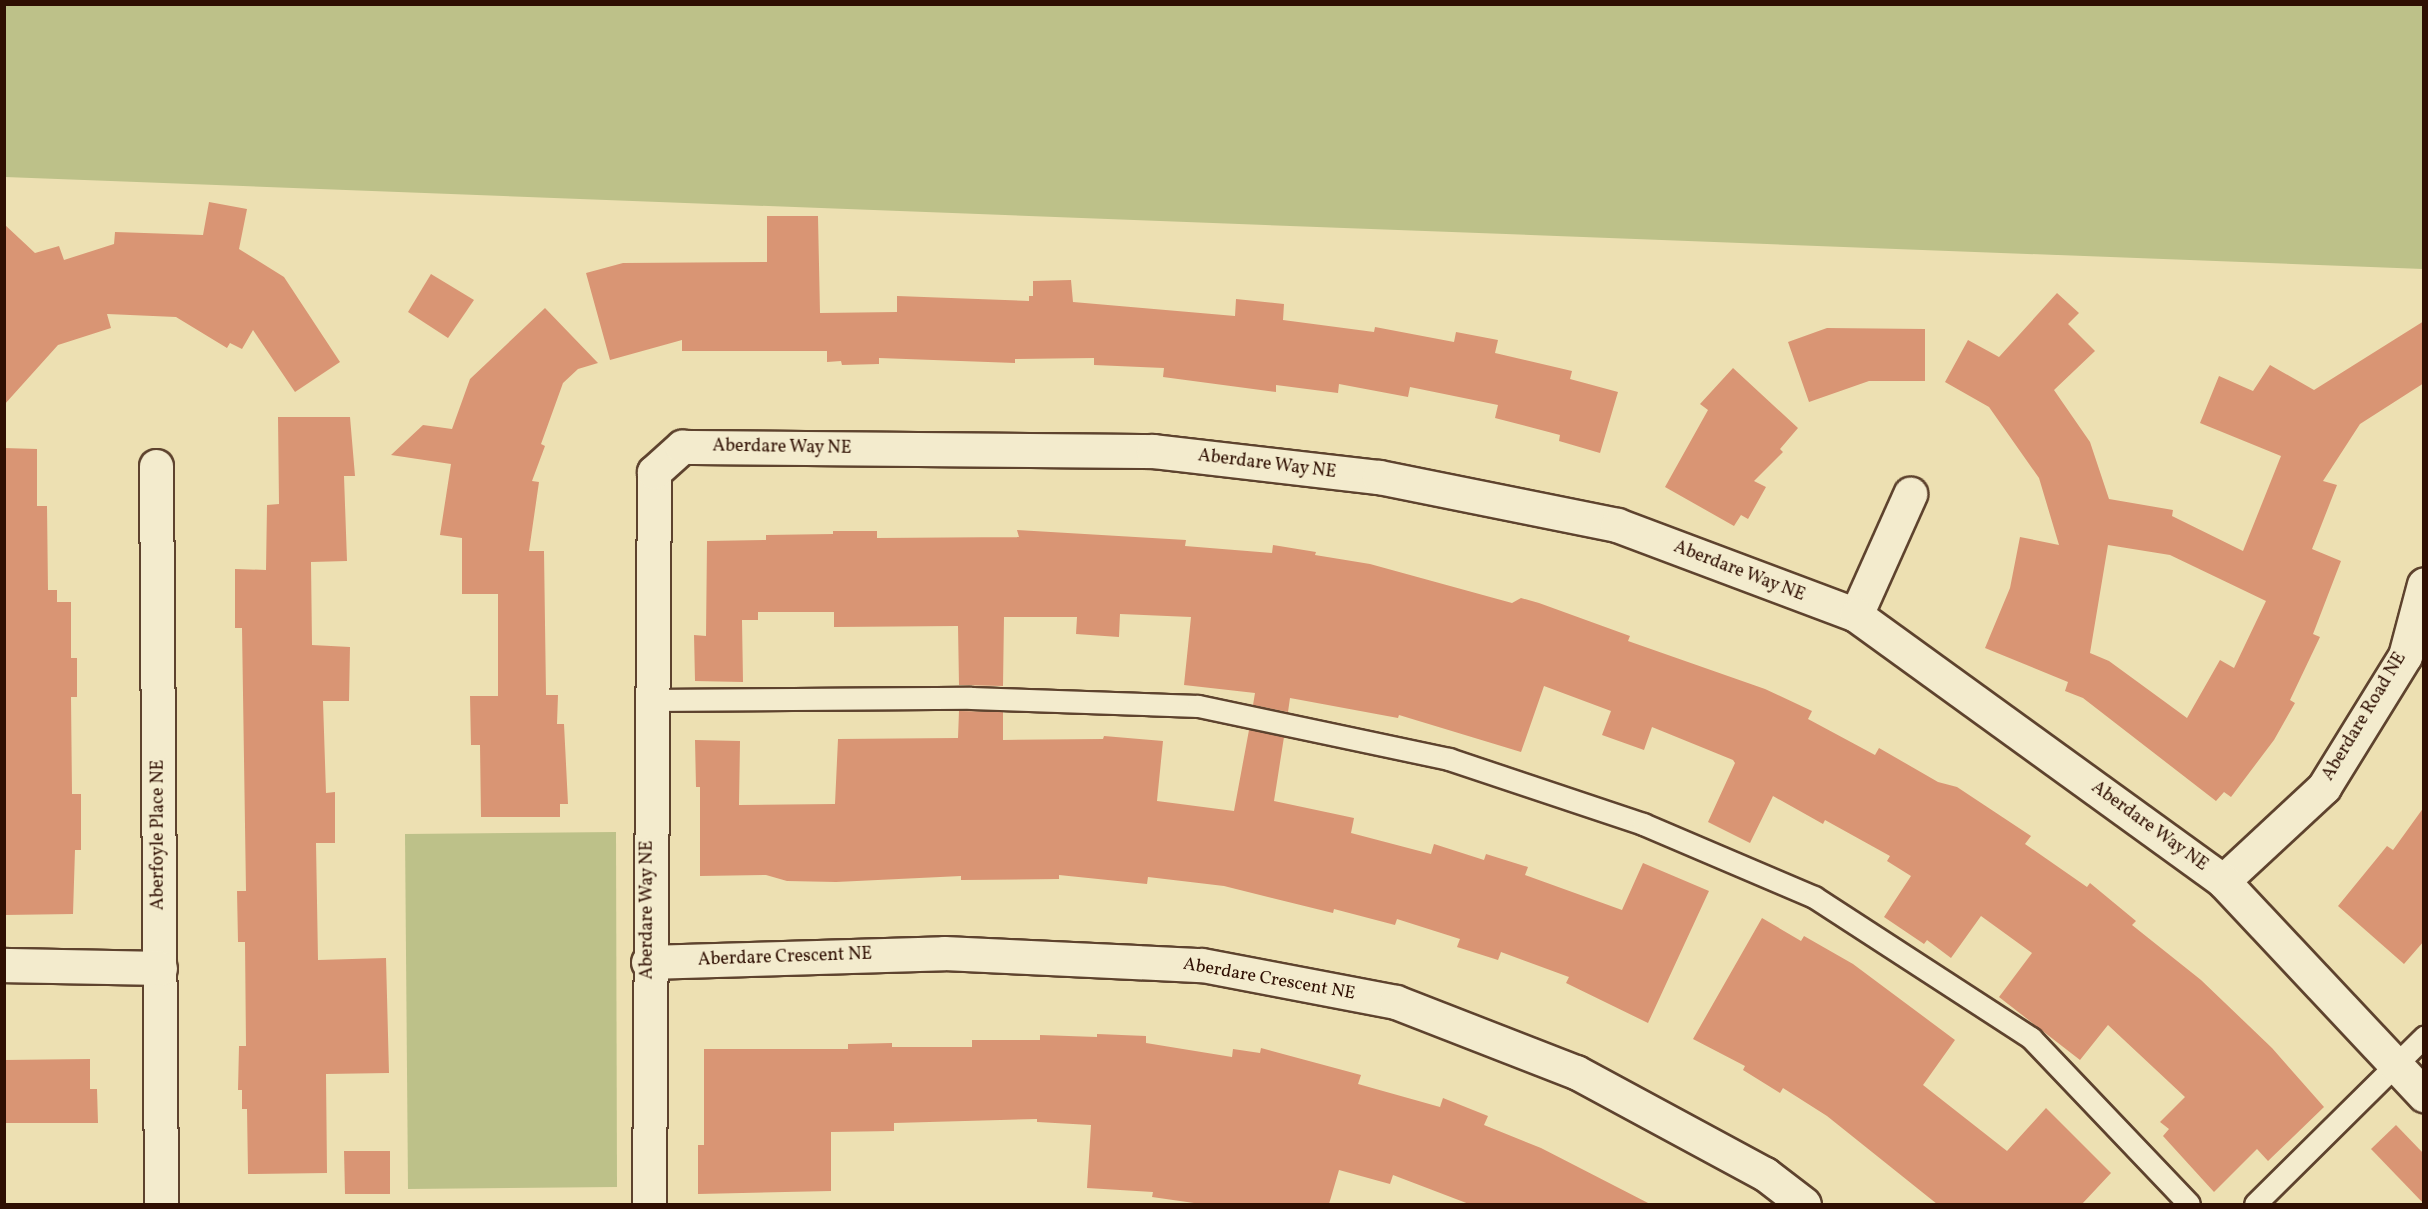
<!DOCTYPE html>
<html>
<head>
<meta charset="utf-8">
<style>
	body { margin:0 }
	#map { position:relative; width:2428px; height:1209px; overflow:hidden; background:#ede0b2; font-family:Vollkorn,serif }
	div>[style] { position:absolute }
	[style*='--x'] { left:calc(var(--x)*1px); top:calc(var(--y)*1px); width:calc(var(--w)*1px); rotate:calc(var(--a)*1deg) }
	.green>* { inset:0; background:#bdc189 }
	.building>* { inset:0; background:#d99574 }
	.roads { filter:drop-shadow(2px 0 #5e432e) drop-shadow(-2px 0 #5e432e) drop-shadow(0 2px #5e432e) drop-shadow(0 -2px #5e432e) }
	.lane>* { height:21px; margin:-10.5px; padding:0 10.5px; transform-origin:10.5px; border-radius:10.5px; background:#f3ebcd }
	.street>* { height:33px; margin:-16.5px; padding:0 16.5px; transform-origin:16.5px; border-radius:16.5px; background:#f3ebcd }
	span { translate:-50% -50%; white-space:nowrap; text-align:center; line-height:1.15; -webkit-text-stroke:4.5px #f3ebcd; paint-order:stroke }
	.street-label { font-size:18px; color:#2f0f02 }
	.frame { position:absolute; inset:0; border:6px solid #2f0f02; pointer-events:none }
</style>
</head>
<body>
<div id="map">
	<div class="green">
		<div style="clip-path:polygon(5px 4px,2423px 5px,2423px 269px,5px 177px)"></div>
		<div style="clip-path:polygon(616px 832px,617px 1187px,408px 1189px,405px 834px)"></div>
	</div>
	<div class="building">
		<div style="clip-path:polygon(209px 202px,247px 209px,239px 249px,284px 277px,340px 362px,295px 392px,253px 330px,242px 349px,230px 343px,227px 348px,176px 317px,107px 314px,111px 328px,58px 345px,4px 405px,4px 224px,35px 253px,59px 246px,64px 260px,114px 244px,115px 232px,203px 235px)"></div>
		<div style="clip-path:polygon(767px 216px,818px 216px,820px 313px,897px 312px,897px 296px,1029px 301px,1029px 296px,1033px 296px,1033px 281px,1071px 280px,1073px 302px,1235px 316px,1236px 299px,1284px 304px,1283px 320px,1374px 332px,1375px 327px,1454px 342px,1456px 332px,1498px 340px,1495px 353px,1572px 371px,1570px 379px,1618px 392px,1600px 453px,1559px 441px,1560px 435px,1495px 418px,1498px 405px,1410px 387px,1408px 397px,1339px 384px,1338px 393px,1276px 385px,1276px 392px,1163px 377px,1164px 368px,1094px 365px,1094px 358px,1015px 359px,1015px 363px,879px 358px,879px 364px,842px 365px,841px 361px,827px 362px,827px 351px,682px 351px,682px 340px,610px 360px,586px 273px,623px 263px,767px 262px)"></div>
		<div style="clip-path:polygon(431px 274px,474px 300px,448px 338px,408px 312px)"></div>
		<div style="clip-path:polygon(evenodd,2057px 293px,2079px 313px,2068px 324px,2095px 351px,2054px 390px,2090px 442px,2109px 499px,2173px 510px,2172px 516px,2243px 551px,2281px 456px,2200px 423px,2219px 376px,2253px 391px,2270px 365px,2314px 390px,2424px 321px,2424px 383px,2360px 424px,2323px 481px,2337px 485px,2312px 549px,2341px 561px,2313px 634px,2320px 637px,2290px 700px,2295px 703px,2274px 740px,2231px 797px,2224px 792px,2216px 801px,2083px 698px,2065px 691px,2068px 682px,1985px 648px,2010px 588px,2020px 537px,2059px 545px,2039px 478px,1989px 407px,1945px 382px,1968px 340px,1999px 357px,2057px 293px,2108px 545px,2170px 555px,2266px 601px,2234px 668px,2220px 660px,2187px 718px,2109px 661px,2090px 653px,2108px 545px)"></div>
		<div style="clip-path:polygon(545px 308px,598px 363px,578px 369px,563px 383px,541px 444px,545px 446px,532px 481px,539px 482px,529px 551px,544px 551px,546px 695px,558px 695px,557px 724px,564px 724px,568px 804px,560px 804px,560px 817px,481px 817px,480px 745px,471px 745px,470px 696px,498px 696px,498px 594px,462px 594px,462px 538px,440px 535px,451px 464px,391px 455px,423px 425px,452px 429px,470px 379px)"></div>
		<div style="clip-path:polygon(1827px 328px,1925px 329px,1925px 381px,1869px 381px,1809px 402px,1788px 342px)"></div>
		<div style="clip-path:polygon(1733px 368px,1798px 428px,1780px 449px,1783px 452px,1754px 481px,1766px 487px,1748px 519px,1741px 515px,1734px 526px,1665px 487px,1708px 410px,1700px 404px)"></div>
		<div style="clip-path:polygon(278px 417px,350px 417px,355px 476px,344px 476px,347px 561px,311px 562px,312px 645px,350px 647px,349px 701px,323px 701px,326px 793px,335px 792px,335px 843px,316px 843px,318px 960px,386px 958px,389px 1073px,326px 1074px,327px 1173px,248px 1174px,247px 1109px,242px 1109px,242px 1090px,238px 1090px,239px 1046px,246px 1046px,245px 942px,238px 942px,237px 891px,246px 891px,242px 628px,235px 628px,235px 569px,266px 570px,267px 505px,279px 504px)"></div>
		<div style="clip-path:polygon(4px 448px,37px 449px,37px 506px,47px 506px,48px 590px,57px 590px,57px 602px,71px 602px,71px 658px,77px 658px,77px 697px,71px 697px,72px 794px,81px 794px,81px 850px,75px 850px,73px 914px,4px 915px)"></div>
		<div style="clip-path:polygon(1017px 530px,1186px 540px,1185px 546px,1272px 553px,1273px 545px,1316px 552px,1315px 555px,1370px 564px,1512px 603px,1521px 598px,1539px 603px,1630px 636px,1628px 641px,1765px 689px,1812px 711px,1808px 719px,1875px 755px,1879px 748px,1938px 782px,1957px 787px,2031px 836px,2025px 844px,2087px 887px,2090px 883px,2136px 921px,2132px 925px,2201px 980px,2272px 1048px,2324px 1107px,2268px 1161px,2257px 1149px,2214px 1192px,2163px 1136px,2169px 1129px,2160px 1122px,2185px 1097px,2108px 1025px,2080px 1060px,1999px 997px,2032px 953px,1981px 916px,1951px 958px,1927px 940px,1924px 944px,1884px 917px,1911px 876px,1887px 861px,1890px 856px,1825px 820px,1823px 824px,1773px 796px,1750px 843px,1708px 822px,1735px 763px,1733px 760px,1652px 727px,1644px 750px,1602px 735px,1611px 711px,1544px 686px,1521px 752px,1399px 715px,1398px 718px,1290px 698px,1288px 712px,1253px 705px,1255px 693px,1184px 685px,1191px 617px,1120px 614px,1119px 637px,1076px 634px,1077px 617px,1004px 617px,1003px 686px,959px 685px,958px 626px,834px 627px,834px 612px,758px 612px,758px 620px,742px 620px,743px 682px,695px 681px,694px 635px,706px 636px,707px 541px,766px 540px,766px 535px,833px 534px,833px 531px,877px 531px,877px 538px,1019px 537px)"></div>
		<div style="clip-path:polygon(959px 711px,1003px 712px,1003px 740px,1103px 739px,1104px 736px,1163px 741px,1157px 801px,1234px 811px,1249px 730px,1284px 737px,1274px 801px,1354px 818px,1351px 833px,1431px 854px,1434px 844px,1484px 860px,1486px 854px,1528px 867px,1525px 875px,1622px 910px,1643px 863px,1709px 891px,1648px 1023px,1566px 983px,1569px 977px,1501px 952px,1498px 960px,1457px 947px,1460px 939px,1397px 919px,1395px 925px,1334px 909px,1333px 913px,1224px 886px,1148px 877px,1147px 884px,1059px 875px,1059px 879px,961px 880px,961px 876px,836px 882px,787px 881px,766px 875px,700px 876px,700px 787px,696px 787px,695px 740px,740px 741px,739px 805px,835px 804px,838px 739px,958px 738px)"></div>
		<div style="clip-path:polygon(2424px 807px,2424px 941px,2404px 964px,2338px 906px,2387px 846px,2393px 850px)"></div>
		<div style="clip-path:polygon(1762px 918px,1801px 941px,1804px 936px,1853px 964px,1955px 1040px,1923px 1085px,2007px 1151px,2046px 1108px,2111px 1173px,2082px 1204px,1937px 1204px,1827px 1116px,1783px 1088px,1780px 1093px,1743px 1070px,1745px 1066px,1693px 1039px)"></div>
		<div style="clip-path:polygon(1097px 1034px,1146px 1036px,1146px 1043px,1232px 1057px,1233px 1049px,1260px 1053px,1261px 1048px,1361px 1075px,1358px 1084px,1440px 1107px,1443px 1098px,1488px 1116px,1484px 1125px,1541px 1148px,1650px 1204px,1469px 1204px,1393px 1175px,1390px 1184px,1339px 1170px,1329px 1204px,1201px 1204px,1152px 1197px,1153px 1192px,1087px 1188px,1091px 1125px,1037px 1122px,1037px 1119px,894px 1123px,894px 1131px,831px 1132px,831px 1191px,698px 1194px,698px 1145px,704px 1145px,704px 1049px,848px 1049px,848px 1044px,892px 1043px,892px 1047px,972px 1047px,972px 1040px,1040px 1040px,1040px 1035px,1097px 1037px)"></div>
		<div style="clip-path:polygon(90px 1059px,90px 1089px,97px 1089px,98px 1123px,4px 1123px,4px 1060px)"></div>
		<div style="clip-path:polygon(2396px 1125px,2424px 1154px,2424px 1204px,2371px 1149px)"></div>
		<div style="clip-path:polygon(344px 1151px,390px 1151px,390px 1194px,345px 1194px)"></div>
	</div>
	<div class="roads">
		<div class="lane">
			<div style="--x:650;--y:700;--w:321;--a:-0.4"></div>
			<div style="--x:971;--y:698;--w:227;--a:2"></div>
			<div style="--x:1198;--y:706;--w:257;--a:11.9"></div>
			<div style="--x:1449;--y:759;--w:205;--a:18.5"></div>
			<div style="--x:1643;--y:824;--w:186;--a:23.1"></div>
			<div style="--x:1814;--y:897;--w:259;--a:33"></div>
			<div style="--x:2031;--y:1038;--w:229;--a:46.4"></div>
			<div style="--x:2255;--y:1204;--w:238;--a:-44.7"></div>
		</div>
		<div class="street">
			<div style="--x:156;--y:466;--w:738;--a:89.61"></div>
			<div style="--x:1856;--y:615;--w:133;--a:-65.9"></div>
			<div style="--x:2223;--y:881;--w:138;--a:-42.9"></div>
			<div style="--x:2324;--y:787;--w:154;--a:-58.3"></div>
			<div style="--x:2405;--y:656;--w:74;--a:-75.2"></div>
			<div style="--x:648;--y:962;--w:296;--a:-1.7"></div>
			<div style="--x:944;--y:953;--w:258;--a:2.7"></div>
			<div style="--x:1202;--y:965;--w:197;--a:10.8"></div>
			<div style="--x:1396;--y:1002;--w:193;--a:21.3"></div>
			<div style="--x:1576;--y:1072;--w:215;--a:28.4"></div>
			<div style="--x:1765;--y:1174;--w:49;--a:37.6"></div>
			<div style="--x:4;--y:965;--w:156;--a:1.1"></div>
			<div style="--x:649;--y:1204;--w:732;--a:-89.61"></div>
			<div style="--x:654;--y:472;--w:38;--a:-42"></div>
			<div style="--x:682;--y:447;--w:471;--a:0.5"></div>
			<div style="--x:1153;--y:451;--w:227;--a:6.6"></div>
			<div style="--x:1379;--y:477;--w:243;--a:11.4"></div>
			<div style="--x:1617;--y:525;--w:255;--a:20.6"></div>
			<div style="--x:1856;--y:615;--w:453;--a:35.9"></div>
			<div style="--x:2223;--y:881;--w:294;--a:46.8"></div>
		</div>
	</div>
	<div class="street-label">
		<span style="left:782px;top:448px;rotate:1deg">Aberdare Way NE</span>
		<span style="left:1267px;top:465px;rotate:7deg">Aberdare Way NE</span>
		<span style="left:1739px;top:572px;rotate:21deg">Aberdare Way NE</span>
		<span style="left:2365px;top:717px;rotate:-59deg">Aberdare Road NE</span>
		<span style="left:2149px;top:827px;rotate:36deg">Aberdare Way NE</span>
		<span style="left:159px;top:835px;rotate:-90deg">Aberfoyle Place NE</span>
		<span style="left:648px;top:910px;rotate:-90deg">Aberdare Way NE</span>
		<span style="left:785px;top:958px;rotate:-2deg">Aberdare Crescent NE</span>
		<span style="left:1269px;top:980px;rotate:10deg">Aberdare Crescent NE</span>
	</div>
	<div class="frame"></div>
</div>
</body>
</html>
